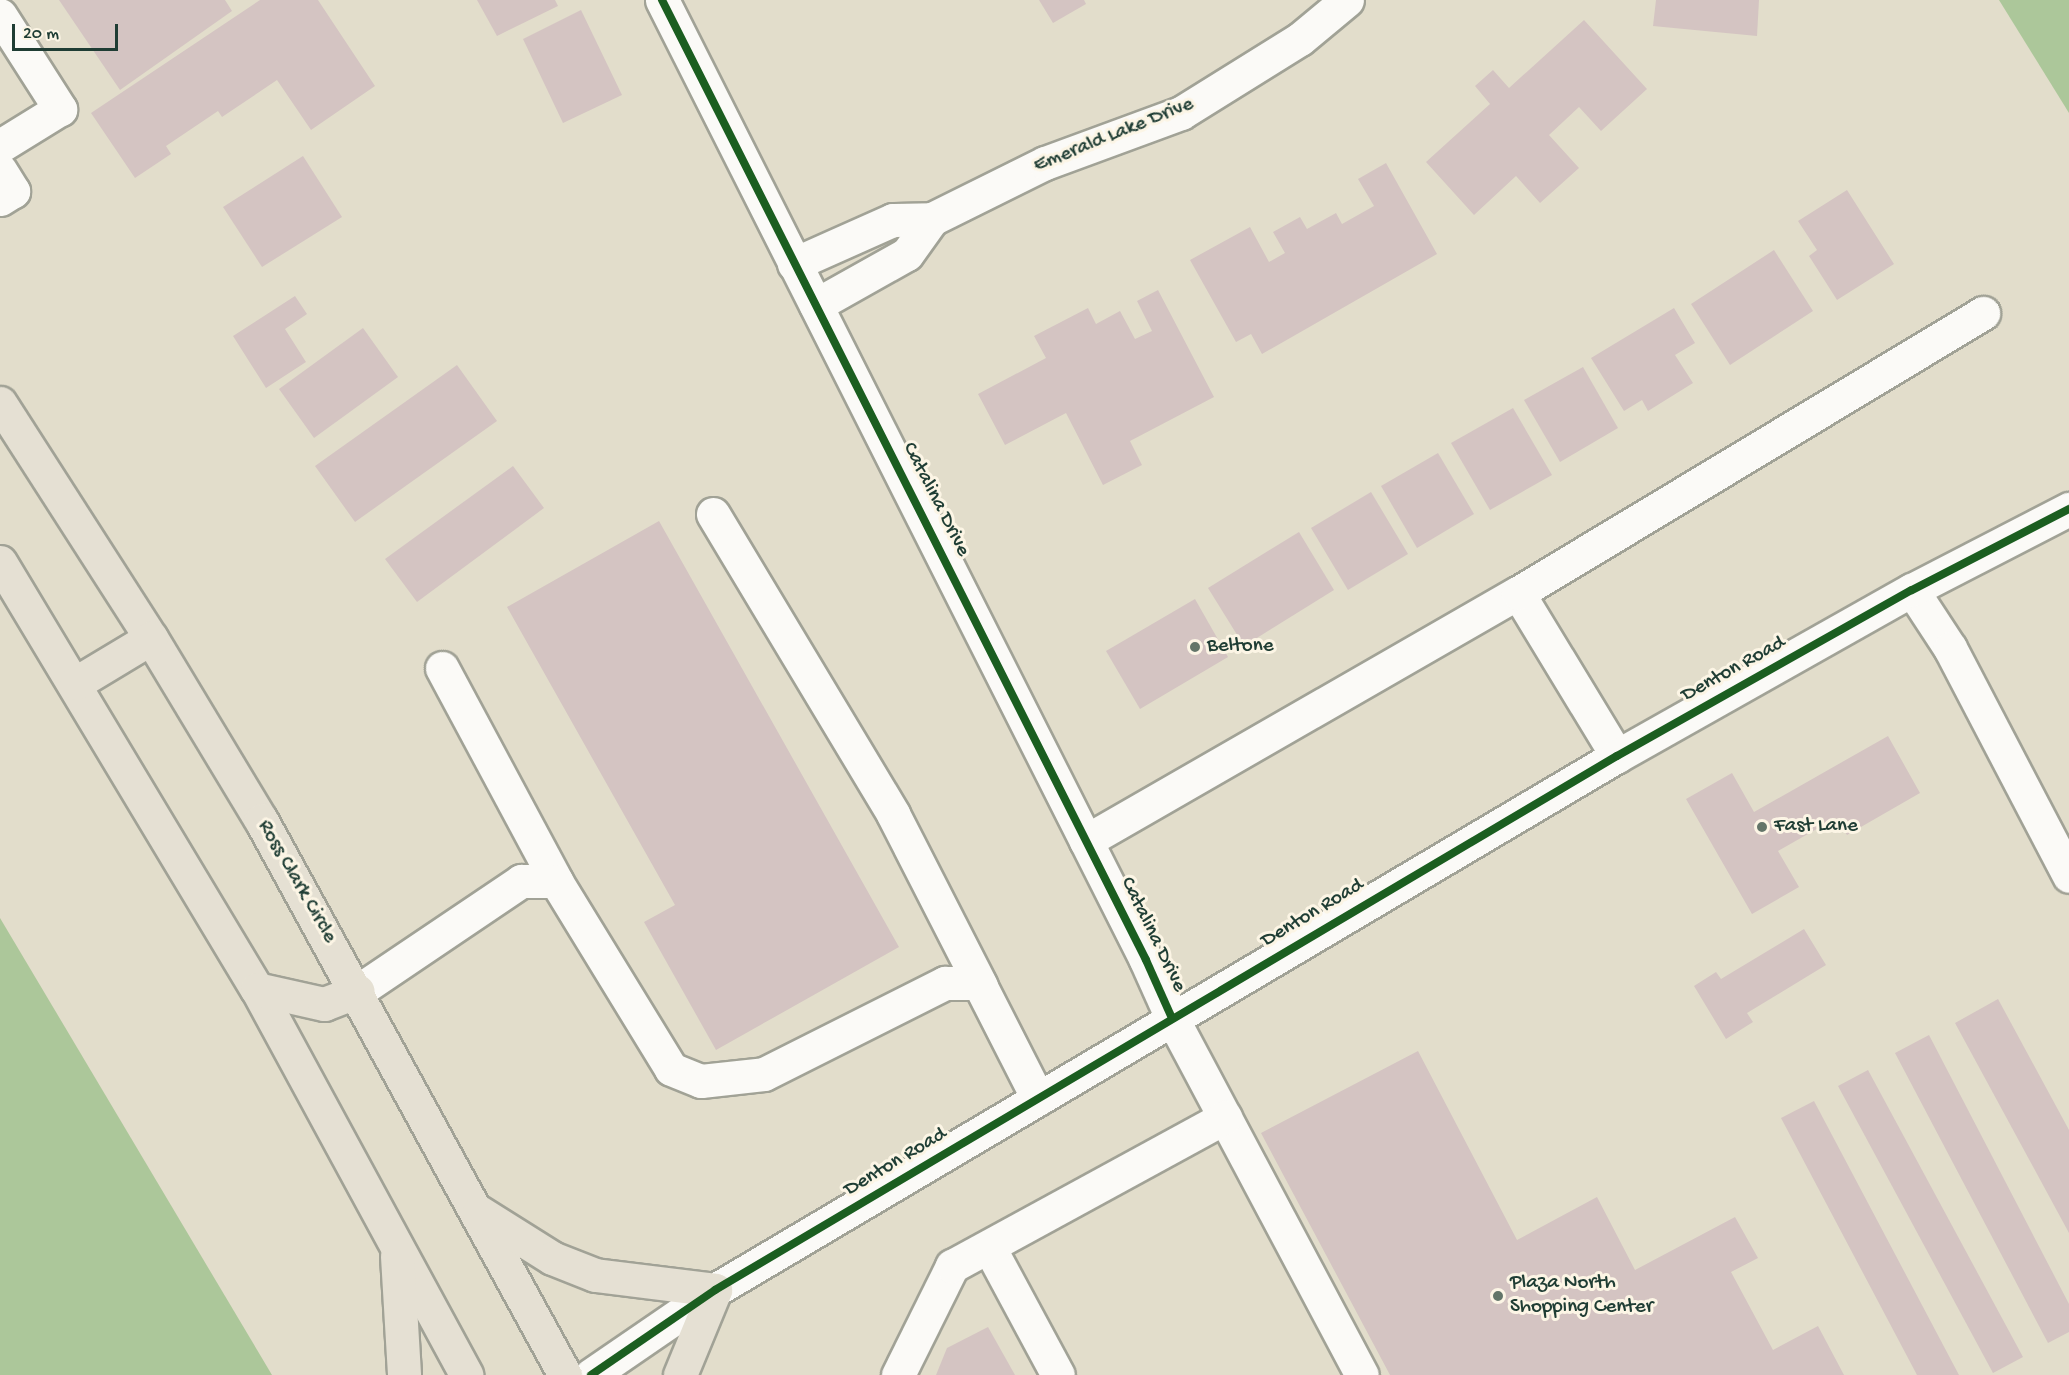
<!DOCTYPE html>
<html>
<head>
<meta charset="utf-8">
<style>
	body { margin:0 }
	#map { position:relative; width:2069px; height:1375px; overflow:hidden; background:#e2ddcb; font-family:"Gochi Hand",sans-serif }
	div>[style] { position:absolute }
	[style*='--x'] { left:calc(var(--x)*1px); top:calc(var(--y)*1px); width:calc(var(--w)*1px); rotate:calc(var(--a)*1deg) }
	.forest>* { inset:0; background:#acc79a }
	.building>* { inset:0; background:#d4c4c2 }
	.roads { filter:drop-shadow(2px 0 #a1a296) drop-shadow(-2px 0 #a1a296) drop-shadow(0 2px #a1a296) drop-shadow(0 -2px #a1a296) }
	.minor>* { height:33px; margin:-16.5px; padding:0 16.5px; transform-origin:16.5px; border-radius:16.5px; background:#fbfaf7 }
	.highway>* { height:33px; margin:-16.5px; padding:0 16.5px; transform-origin:16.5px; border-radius:16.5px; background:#e5e0d3 }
	.cycleway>* { height:8px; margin:-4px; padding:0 4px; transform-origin:4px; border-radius:4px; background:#1b5e20 }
	.dots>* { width:16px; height:16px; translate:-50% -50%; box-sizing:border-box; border:3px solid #fcf5e5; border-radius:50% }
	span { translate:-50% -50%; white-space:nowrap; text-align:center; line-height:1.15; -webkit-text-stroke:6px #fcf5e5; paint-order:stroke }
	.street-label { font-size:21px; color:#1f3d34 }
	.poi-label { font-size:21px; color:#1f3d34 }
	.left { translate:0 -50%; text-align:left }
	.scale { position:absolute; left:12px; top:24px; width:106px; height:27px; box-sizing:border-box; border:3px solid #1f3d34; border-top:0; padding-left:8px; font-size:18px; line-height:21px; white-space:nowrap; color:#1f3d34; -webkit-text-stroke:4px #fcf5e5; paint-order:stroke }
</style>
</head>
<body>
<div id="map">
	<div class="forest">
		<div style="clip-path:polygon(1999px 0,2069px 0,2069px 113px)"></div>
		<div style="clip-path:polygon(0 918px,272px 1375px,0 1375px)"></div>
	</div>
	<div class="building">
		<div style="clip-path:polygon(59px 0,225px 0,232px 11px,120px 90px)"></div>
		<div style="clip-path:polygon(260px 0,318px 0,375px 86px,311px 130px,277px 80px,222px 117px,218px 111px,166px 146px,171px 154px,135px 178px,91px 113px)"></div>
		<div style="clip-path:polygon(477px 0,555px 0,558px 6px,497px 36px)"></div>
		<div style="clip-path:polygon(1039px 0,1084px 0,1086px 4px,1053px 23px)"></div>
		<div style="clip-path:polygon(1656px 0,1759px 0,1757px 36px,1653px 26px)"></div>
		<div style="clip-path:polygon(581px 10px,622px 95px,563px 123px,523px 39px)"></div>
		<div style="clip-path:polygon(1584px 20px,1647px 89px,1601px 131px,1579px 107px,1549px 135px,1579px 168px,1540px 203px,1516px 176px,1474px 215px,1426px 162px,1490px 104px,1475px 86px,1493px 70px,1509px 88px)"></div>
		<div style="clip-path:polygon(303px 156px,342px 217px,262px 267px,223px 207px)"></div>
		<div style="clip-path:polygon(1386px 163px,1437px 254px,1262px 354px,1251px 334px,1236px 342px,1190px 260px,1250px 227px,1269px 262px,1285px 253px,1273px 232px,1300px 217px,1307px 229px,1336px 213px,1342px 224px,1374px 206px,1358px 179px)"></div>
		<div style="clip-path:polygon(1847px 190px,1894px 264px,1837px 300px,1809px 256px,1817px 250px,1798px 221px)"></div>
		<div style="clip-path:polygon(1774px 250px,1813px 311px,1730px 365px,1691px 304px)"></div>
		<div style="clip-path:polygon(1158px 290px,1214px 397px,1130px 441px,1142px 465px,1103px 485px,1066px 413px,1005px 445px,978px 394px,1046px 358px,1034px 336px,1088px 308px,1096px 324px,1120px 311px,1135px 339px,1152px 331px,1137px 301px)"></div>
		<div style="clip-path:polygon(295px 296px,307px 314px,285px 329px,306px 362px,266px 388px,233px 336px)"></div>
		<div style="clip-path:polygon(1674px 308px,1695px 343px,1675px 355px,1693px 383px,1648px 411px,1642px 400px,1624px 411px,1591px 358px)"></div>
		<div style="clip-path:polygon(363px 328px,398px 377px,314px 438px,279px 389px)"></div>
		<div style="clip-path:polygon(457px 365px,497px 421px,355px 522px,315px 466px)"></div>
		<div style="clip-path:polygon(1583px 367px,1618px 428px,1560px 462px,1524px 400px)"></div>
		<div style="clip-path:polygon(1513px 408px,1552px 475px,1490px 510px,1451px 443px)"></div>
		<div style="clip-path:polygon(1438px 453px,1474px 514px,1417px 548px,1381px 486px)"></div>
		<div style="clip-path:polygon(513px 466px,544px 508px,417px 602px,385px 559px)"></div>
		<div style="clip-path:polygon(1371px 492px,1408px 554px,1348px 590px,1311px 528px)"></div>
		<div style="clip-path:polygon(659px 521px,899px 947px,716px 1050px,644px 922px,675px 905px,507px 607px)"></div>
		<div style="clip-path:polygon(1299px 532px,1334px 590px,1244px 646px,1208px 588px)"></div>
		<div style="clip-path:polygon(1195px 599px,1228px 657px,1140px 709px,1106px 651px)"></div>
		<div style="clip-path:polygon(1888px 736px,1920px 793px,1847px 835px,1836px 818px,1778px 851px,1799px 887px,1752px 914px,1686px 799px,1732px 773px,1754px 812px)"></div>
		<div style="clip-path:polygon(1804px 929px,1826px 965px,1747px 1013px,1753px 1022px,1726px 1039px,1694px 986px,1716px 972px,1721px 979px)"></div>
		<div style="clip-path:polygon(1998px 999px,2069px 1130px,2069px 1233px,1955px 1023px)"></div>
		<div style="clip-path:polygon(1929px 1035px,2069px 1304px,2069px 1332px,2048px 1343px,1895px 1053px)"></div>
		<div style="clip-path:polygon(1418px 1051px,1517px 1240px,1597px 1197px,1635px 1270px,1735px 1217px,1758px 1258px,1731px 1272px,1773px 1350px,1818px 1326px,1844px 1375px,1390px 1375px,1261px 1133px)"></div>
		<div style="clip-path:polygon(1868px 1070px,2023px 1357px,1993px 1373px,1838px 1086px)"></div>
		<div style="clip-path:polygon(1814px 1101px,1959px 1375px,1917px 1375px,1781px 1118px)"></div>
		<div style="clip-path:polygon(988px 1327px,1015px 1375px,936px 1375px,947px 1348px)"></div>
	</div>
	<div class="roads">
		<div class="minor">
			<div style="--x:662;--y:0;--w:1075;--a:63.24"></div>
			<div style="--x:1146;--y:960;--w:64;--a:65.9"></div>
			<div style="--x:1172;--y:1018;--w:404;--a:62"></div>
			<div style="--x:0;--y:15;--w:112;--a:57.4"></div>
			<div style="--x:60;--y:109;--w:70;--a:148.3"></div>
			<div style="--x:0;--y:170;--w:25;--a:58"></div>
			<div style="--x:13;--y:191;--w:15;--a:148"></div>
			<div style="--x:794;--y:264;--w:108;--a:-24"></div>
			<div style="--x:893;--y:220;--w:39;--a:-1"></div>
			<div style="--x:932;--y:219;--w:126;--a:-26.4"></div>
			<div style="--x:1045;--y:163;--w:145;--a:-20.2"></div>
			<div style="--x:1181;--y:113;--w:140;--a:-31.9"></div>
			<div style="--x:1300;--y:39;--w:61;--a:-39.7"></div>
			<div style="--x:816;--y:305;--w:104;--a:-29.3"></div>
			<div style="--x:907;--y:254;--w:43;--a:-54.5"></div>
			<div style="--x:713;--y:514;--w:350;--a:59"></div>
			<div style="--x:893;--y:814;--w:193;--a:62.9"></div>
			<div style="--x:1912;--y:590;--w:69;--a:56.8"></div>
			<div style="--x:1950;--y:648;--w:257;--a:62.4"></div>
			<div style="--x:1518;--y:593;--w:191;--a:58.7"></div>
			<div style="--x:442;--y:668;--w:242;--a:61.8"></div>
			<div style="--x:1086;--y:841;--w:498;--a:-29.9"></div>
			<div style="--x:1518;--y:593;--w:543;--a:-31.05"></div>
			<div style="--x:358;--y:991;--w:197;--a:-34"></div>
			<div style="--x:521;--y:881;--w:35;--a:0"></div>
			<div style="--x:556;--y:881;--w:220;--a:58.5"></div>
			<div style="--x:671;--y:1069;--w:32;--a:22"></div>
			<div style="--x:701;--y:1081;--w:63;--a:-6.3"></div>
			<div style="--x:764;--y:1074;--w:203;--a:-26.7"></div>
			<div style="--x:945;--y:983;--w:34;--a:0"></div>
			<div style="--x:979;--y:983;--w:130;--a:63"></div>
			<div style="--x:989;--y:1247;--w:145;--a:61.7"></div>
			<div style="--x:591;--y:1375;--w:150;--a:-34.4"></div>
			<div style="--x:715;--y:1290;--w:1048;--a:-30.63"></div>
			<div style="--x:1617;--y:756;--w:338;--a:-29.4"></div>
			<div style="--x:1912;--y:590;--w:177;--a:-27.3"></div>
			<div style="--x:898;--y:1375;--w:122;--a:-63.6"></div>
			<div style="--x:952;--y:1266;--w:311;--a:-28.6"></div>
		</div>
		<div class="highway">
			<div style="--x:0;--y:403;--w:279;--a:57.3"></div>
			<div style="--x:151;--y:638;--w:213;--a:58.9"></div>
			<div style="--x:261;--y:820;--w:633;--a:61.29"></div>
			<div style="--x:0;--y:562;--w:498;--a:59"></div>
			<div style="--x:257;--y:989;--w:439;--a:61.5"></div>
			<div style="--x:76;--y:683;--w:87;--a:-31"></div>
			<div style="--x:257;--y:989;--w:69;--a:12.6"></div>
			<div style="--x:324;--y:1004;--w:36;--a:-21"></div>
			<div style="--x:479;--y:1212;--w:86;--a:32.2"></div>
			<div style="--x:552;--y:1258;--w:46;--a:21.6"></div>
			<div style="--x:595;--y:1275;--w:121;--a:7.1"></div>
			<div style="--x:715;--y:1290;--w:92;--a:112.4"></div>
			<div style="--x:397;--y:1256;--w:119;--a:86.6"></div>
		</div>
	</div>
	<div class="cycleway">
		<div style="--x:662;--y:0;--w:1075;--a:63.24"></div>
		<div style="--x:1146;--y:960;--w:64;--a:65.9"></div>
		<div style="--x:591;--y:1375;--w:150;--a:-34.4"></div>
		<div style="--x:715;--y:1290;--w:1048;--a:-30.63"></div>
		<div style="--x:1617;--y:756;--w:338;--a:-29.4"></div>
		<div style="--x:1912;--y:590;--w:177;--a:-27.3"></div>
	</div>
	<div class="dots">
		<div style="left:1195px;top:647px;background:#637569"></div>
		<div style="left:1762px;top:827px;background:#637569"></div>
		<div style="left:1498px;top:1296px;background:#637569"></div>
	</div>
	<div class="street-label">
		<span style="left:1114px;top:136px;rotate:-22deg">Emerald Lake Drive</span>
		<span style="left:935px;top:500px;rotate:63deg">Catalina Drive</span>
		<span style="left:1734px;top:670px;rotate:-29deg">Denton Road</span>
		<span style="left:296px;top:882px;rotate:60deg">Ross Clark Circle</span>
		<span style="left:1313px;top:914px;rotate:-31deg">Denton Road</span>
		<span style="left:1152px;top:935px;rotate:64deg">Catalina Drive</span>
		<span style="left:896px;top:1163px;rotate:-31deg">Denton Road</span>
	</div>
	<div class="poi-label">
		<span class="left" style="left:1207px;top:647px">Beltone</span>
		<span class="left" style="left:1774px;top:827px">Fast Lane</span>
		<span class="left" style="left:1510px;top:1296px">Plaza North<br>Shopping Center</span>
	</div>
	<div class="scale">20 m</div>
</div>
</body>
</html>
